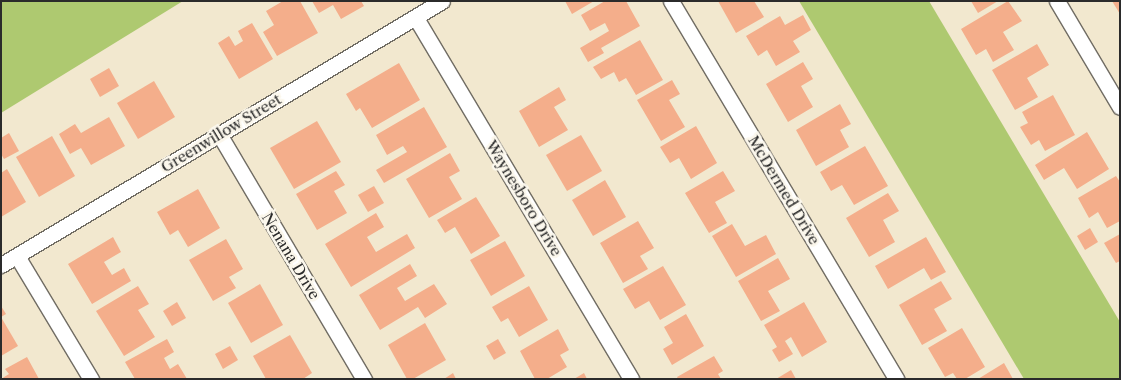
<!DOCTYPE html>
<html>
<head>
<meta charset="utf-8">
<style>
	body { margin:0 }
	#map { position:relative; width:1121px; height:380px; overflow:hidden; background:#f2e8cf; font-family:"Libre Caslon Text",serif }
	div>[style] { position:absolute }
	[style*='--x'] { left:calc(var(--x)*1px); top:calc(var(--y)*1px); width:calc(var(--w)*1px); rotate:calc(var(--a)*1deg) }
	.green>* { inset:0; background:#aec970 }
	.building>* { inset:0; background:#f4ae8b }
	.roads { filter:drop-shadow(1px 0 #716d64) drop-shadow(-1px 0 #716d64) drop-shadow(0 1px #716d64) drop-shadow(0 -1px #716d64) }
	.minor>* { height:15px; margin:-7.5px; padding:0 7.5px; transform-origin:7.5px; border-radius:7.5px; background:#fff }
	span { translate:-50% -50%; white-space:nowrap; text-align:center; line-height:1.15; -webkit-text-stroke:5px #fbf7ec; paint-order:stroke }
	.street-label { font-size:15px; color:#2b2b2b }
	.frame { position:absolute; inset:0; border:2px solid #2b2b2b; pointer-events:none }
</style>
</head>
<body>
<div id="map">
	<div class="green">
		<div style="clip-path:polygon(1px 1px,183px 1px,1px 113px)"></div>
		<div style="clip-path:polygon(799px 1px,929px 1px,1120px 322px,1120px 379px,1024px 379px)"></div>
	</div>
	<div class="building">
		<div style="clip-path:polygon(283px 1px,300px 1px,318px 33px,277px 56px,263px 32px,274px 25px,266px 11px)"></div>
		<div style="clip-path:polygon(312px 1px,361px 1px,364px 6px,341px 19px,333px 5px,319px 13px)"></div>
		<div style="clip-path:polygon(565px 1px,594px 1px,572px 14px)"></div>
		<div style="clip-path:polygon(605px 1px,626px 1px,640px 26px,601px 48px,604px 53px,588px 62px,580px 48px,609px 31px,605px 23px,590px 31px,581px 15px)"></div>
		<div style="clip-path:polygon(718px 1px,754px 1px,764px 17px,736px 33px)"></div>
		<div style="clip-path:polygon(971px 1px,998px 1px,978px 13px)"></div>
		<div style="clip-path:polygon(1008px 1px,1022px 21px,1003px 32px,1014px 50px,993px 62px,986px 49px,976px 55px,961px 29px)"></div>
		<div style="clip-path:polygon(1112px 1px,1120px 1px,1120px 14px)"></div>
		<div style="clip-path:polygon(803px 15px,811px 30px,793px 41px,800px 52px,776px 66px,767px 50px,758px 56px,746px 36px,780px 16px,785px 25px)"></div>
		<div style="clip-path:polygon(252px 23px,273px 59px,239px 79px,218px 43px,229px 36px,235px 46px,243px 41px,238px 31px)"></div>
		<div style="clip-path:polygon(640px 40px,663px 80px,636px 95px,626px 78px,619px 82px,614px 72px,601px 79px,593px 67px)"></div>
		<div style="clip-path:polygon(1037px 44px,1049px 65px,1027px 78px,1038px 97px,1015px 110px,992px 70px)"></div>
		<div style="clip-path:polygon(803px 62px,813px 79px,801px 86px,813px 107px,788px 122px,766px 84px)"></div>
		<div style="clip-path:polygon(399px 63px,420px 100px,372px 128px,360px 108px,356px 111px,346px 94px)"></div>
		<div style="clip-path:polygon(109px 68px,119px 86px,100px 97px,90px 79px)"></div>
		<div style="clip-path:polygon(672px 80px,680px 94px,669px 100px,685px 127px,661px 141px,637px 100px)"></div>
		<div style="clip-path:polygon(154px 81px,175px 117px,138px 139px,117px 103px)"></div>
		<div style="clip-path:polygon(559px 87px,566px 100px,554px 107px,568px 130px,539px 147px,519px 111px)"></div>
		<div style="clip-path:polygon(1053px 95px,1075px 135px,1045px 151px,1039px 140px,1031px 145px,1020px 127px,1028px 123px,1022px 112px)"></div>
		<div style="clip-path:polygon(840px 104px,851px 124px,840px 130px,849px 147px,816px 166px,796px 130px)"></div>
		<div style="clip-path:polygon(424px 107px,447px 147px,384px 183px,376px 170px,407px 152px,403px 146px,387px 155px,376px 135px)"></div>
		<div style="clip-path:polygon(109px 117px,125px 146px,91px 165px,81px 148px,70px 154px,59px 134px,75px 124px,81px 133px)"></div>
		<div style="clip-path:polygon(317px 121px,341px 162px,294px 189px,270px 148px)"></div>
		<div style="clip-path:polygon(696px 126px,717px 163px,691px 179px,679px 158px,670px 163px,660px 147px)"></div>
		<div style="clip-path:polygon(1087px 132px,1109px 169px,1077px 189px,1064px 168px,1044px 180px,1035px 165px)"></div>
		<div style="clip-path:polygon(9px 133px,19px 151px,4px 159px,1px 154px,1px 138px)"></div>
		<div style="clip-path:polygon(581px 135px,602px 171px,567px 191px,546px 155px)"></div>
		<div style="clip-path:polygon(52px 136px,75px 176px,39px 197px,16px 157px)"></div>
		<div style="clip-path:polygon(865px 146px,888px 186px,854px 205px,842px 185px,831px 191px,820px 172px)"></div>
		<div style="clip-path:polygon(450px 153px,460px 171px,449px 177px,462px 199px,429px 218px,406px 179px)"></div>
		<div style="clip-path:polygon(7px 169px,26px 202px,1px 217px,1px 173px)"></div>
		<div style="clip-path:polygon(336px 171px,345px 185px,334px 191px,347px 213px,317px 230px,296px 194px)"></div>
		<div style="clip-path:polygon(723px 171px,735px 191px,715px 202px,727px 223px,709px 233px,685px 193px)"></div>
		<div style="clip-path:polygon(1116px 176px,1120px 182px,1120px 221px,1107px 228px,1098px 212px,1089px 218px,1078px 198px)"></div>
		<div style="clip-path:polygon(605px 180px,626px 217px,593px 236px,572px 200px)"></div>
		<div style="clip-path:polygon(374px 186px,384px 203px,368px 212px,358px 195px)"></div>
		<div style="clip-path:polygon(198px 189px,220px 228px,188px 247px,178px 230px,170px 235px,157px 212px)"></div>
		<div style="clip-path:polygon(888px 193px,899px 211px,883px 220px,895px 242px,869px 257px,846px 218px)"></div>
		<div style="clip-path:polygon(476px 197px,500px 236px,471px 254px,455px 227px,445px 233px,437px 220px)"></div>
		<div style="clip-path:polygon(376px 213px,384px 227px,367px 237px,376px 252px,407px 234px,415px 248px,351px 287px,325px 244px)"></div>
		<div style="clip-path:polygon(638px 221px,654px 248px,640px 256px,648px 269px,623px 283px,600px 243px)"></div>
		<div style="clip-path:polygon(732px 224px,745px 246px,766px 235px,776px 254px,736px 277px,712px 236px)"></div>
		<div style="clip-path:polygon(1090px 228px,1098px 242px,1085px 250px,1077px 236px)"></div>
		<div style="clip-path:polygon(1120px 234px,1120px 261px,1116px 263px,1104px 243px)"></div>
		<div style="clip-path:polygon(113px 237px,121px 252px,104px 262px,112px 275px,124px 268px,131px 281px,92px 304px,68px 264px)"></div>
		<div style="clip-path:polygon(926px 237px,946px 272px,931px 280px,924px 268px,888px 289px,875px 266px)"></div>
		<div style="clip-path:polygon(226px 239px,243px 269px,229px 277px,236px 288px,213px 301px,189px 260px)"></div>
		<div style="clip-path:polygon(505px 241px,525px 276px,491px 296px,470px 260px)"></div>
		<div style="clip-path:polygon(778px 258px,790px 279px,768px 291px,780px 311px,761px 321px,738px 281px)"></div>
		<div style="clip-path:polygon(410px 264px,417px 276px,397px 288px,405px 301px,434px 284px,447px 304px,425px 318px,418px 307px,380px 330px,359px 295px)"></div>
		<div style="clip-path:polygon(663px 266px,686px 305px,660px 320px,649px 301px,635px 309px,623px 289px)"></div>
		<div style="clip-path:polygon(941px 281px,952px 299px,934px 309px,947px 331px,922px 345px,899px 305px)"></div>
		<div style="clip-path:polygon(260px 284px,283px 325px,251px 343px,228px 303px)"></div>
		<div style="clip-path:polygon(138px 286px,149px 304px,138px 310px,155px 337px,124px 356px,96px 311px)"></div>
		<div style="clip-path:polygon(529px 286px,548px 320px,519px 337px,508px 318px,501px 322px,492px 307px)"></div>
		<div style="clip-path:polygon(177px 302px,186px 318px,172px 326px,163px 311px)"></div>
		<div style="clip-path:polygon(804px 302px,827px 342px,802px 357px,791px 337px,785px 341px,793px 354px,779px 362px,772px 350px,777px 347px,764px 325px)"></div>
		<div style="clip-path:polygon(1px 306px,6px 314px,1px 317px)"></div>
		<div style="clip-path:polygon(686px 314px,704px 346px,672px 365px,663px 349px,673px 343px,664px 327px)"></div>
		<div style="clip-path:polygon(1px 317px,18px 346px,1px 356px)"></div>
		<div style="clip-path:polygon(425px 323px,446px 360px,413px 379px,407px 379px,388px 345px)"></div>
		<div style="clip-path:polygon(962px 328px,985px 367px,965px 379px,957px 379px,953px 373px,945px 377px,928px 348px)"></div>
		<div style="clip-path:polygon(558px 329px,569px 350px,560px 355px,567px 367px,547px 379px,535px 379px,520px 351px)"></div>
		<div style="clip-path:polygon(290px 335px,312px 373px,303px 379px,266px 379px,253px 356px)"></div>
		<div style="clip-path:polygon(167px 339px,174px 352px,164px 358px,170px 369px,178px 364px,187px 379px,135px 379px,125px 362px)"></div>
		<div style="clip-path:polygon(498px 339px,506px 353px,494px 360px,486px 346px)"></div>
		<div style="clip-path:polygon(230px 346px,238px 360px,223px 369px,215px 354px)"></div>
		<div style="clip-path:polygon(714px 356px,723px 371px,718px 374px,721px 379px,678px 379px,677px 377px)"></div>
		<div style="clip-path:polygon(27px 357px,39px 379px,1px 379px,9px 374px,5px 369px)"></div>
		<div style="clip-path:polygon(1004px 363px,1013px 379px,978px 379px)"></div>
		<div style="clip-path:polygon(791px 370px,796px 379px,776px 379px)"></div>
		<div style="clip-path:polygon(453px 373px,456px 379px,444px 379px)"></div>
		<div style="clip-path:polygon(584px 373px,587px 379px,574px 379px)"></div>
	</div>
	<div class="roads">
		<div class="minor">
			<div style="--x:671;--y:1;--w:440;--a:59.2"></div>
			<div style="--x:1057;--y:1;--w:123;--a:59.3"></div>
			<div style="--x:416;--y:18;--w:420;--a:59.2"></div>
			<div style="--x:219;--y:134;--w:285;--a:59.4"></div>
			<div style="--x:17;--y:256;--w:144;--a:59"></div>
			<div style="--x:1;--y:265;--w:514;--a:-30.91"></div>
		</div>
	</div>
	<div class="street-label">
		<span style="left:221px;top:133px;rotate:-31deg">Greenwillow Street</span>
		<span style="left:784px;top:190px;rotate:59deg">McDermed Drive</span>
		<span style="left:524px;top:198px;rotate:59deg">Waynesboro Drive</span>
		<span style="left:291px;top:256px;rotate:59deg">Nenana Drive</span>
	</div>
	<div class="frame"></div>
</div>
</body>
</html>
